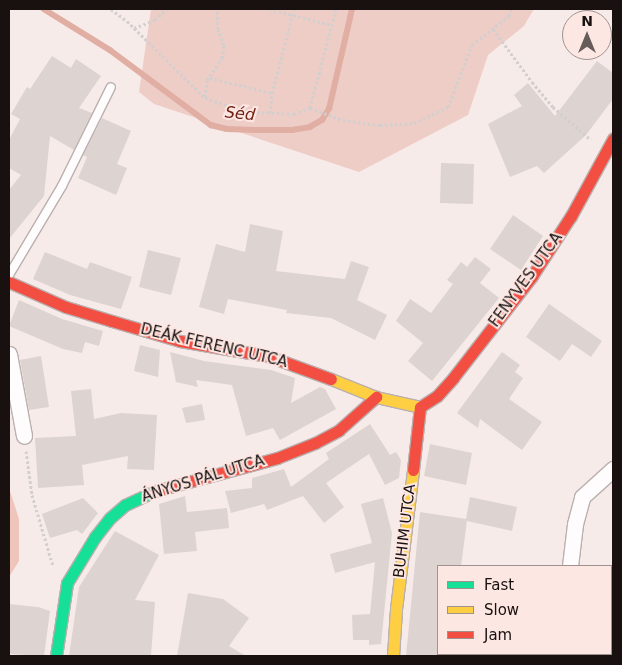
<!DOCTYPE html>
<html>
<head>
<meta charset="utf-8">
<style>
	body { margin:0 }
	#map { position:relative; width:622px; height:665px; overflow:hidden; background:#f7ebe9; font-family:"DejaVu Sans",sans-serif }
	div>[style] { position:absolute }
	[style*='--x'] { left:calc(var(--x)*1px); top:calc(var(--y)*1px); width:calc(var(--w)*1px); rotate:calc(var(--a)*1deg) }
	.green>* { inset:0; background:#efcdc7 }
	.forest>* { inset:0; background:#efc4bb }
	.stream>* { height:5.5px; margin:-2.75px; padding:0 2.75px; transform-origin:2.75px; border-radius:2.75px; background:#e1aea4 }
	.building>* { inset:0; background:#ddd3d1 }
	.path>* { height:3px; margin-top:-1.5px; transform-origin:0; background:repeating-linear-gradient(90deg,#d2cfce 0 2.5px,transparent 0 5px) }
	.roads { filter:drop-shadow(1px 0 #b9b0af) drop-shadow(-1px 0 #b9b0af) drop-shadow(0 1px #b9b0af) drop-shadow(0 -1px #b9b0af) }
	.lane>* { height:8px; margin:-4px; padding:0 4px; transform-origin:4px; border-radius:4px; background:#fefcfc }
	.street>* { height:15px; margin:-7.5px; padding:0 7.5px; transform-origin:7.5px; border-radius:7.5px; background:#fefcfc }
	.fast>* { height:11px; margin:-5.5px; padding:0 5.5px; transform-origin:5.5px; border-radius:5.5px; background:#16e098 }
	.slow>* { height:11px; margin:-5.5px; padding:0 5.5px; transform-origin:5.5px; border-radius:5.5px; background:#ffcf43 }
	.jam>* { height:11px; margin:-5.5px; padding:0 5.5px; transform-origin:5.5px; border-radius:5.5px; background:#f24e42 }
	span { translate:-50% -50%; white-space:nowrap; text-align:center; line-height:1.15; -webkit-text-stroke:4px #fde7e3; paint-order:stroke }
	.street-label { font-size:15px; color:#18110f }
	.water-label { font-size:16px; color:#712014; font-style:italic }
	.frame { position:absolute; inset:0; border:10px solid #18110f; pointer-events:none }
	.legend { position:absolute; left:437px; top:565px; width:175px; height:90px; box-sizing:border-box; background:#fde7e3; border:1px solid #a1918e; margin:0; padding:6px 9px; list-style:none; font-size:15px; color:#18110f }
	.legend li { display:flex; align-items:center; gap:10px; height:25px }
	.legend b { width:25px; border:1px solid #a1918e }
	.north { position:absolute; left:562px; top:10px; width:50px; height:50px; box-sizing:border-box; background:#fde7e3; border:1px solid #a1918e; border-radius:50%; rotate:0deg; font-size:14px; font-weight:700; line-height:20px; text-align:center; color:#18110f }
	.north::after { content:''; display:block; margin:auto; width:18px; height:22px; background:#665d5b; clip-path:polygon(50% 0,100% 100%,50% 72%,0 100%) }
</style>
</head>
<body>
<div id="map">
	<div class="green">
		<div style="clip-path:polygon(151px 9px,534px 9px,524px 26px,488px 55px,468px 115px,359px 172px,154px 104px,139px 92px)"></div>
	</div>
	<div class="forest">
		<div style="clip-path:polygon(9px 488px,19px 519px,19px 561px,9px 577px)"></div>
	</div>
	<div class="stream">
		<div style="--x:44;--y:9;--w:78;--a:31.8"></div>
		<div style="--x:110;--y:50;--w:126;--a:36.6"></div>
		<div style="--x:211;--y:125;--w:16;--a:14"></div>
		<div style="--x:227;--y:129;--w:28;--a:2"></div>
		<div style="--x:255;--y:130;--w:37;--a:0"></div>
		<div style="--x:292;--y:130;--w:18;--a:-9"></div>
		<div style="--x:310;--y:127;--w:14;--a:-30"></div>
		<div style="--x:322;--y:120;--w:13;--a:-58"></div>
		<div style="--x:329;--y:109;--w:103;--a:-77"></div>
	</div>
	<div class="building">
		<div style="clip-path:polygon(52px 56px,71px 68px,76px 59px,101px 76px,79px 108px,92px 113px,74px 150px,50px 136px,44px 196px,9px 239px,9px 190px,21px 175px,9px 168px,9px 140px,20px 119px,11px 114px,27px 87px,30px 89px)"></div>
		<div style="clip-path:polygon(597px 61px,613px 73px,613px 99px,586px 135px,544px 173px,537px 166px,510px 177px,488px 124px,522px 106px,514px 95px,528px 83px,555px 116px)"></div>
		<div style="clip-path:polygon(102px 118px,131px 131px,117px 164px,127px 168px,116px 195px,78px 178px,87px 157px,83px 155px)"></div>
		<div style="clip-path:polygon(441px 163px,474px 164px,473px 204px,440px 203px)"></div>
		<div style="clip-path:polygon(513px 215px,543px 236px,521px 270px,490px 249px)"></div>
		<div style="clip-path:polygon(250px 224px,283px 231px,276px 271px,345px 279px,351px 261px,369px 267px,357px 300px,387px 315px,375px 340px,331px 318px,286px 313px,287px 310px,228px 299px,224px 314px,199px 307px,216px 244px,245px 252px)"></div>
		<div style="clip-path:polygon(148px 250px,181px 258px,171px 295px,139px 287px)"></div>
		<div style="clip-path:polygon(45px 252px,87px 269px,90px 262px,132px 277px,121px 309px,70px 295px,33px 279px)"></div>
		<div style="clip-path:polygon(475px 257px,491px 269px,480px 283px,499px 298px,432px 381px,408px 361px,423px 343px,396px 321px,410px 299px,431px 313px,453px 284px,447px 280px,461px 262px,467px 267px)"></div>
		<div style="clip-path:polygon(19px 300px,62px 319px,103px 331px,99px 346px,85px 342px,82px 353px,63px 349px,9px 326px)"></div>
		<div style="clip-path:polygon(549px 304px,602px 341px,591px 357px,572px 344px,560px 361px,526px 337px)"></div>
		<div style="clip-path:polygon(140px 345px,160px 350px,158px 377px,134px 371px)"></div>
		<div style="clip-path:polygon(170px 352px,204px 361px,271px 370px,295px 378px,291px 403px,320px 387px,325px 389px,336px 409px,280px 440px,273px 428px,246px 436px,232px 385px,196px 380px,198px 387px,176px 382px)"></div>
		<div style="clip-path:polygon(502px 352px,520px 365px,515px 372px,523px 378px,509px 399px,542px 422px,522px 450px,480px 419px,478px 428px,457px 413px)"></div>
		<div style="clip-path:polygon(41px 356px,49px 407px,29px 410px,20px 360px)"></div>
		<div style="clip-path:polygon(91px 389px,94px 419px,121px 413px,157px 415px,154px 470px,127px 469px,128px 456px,82px 465px,84px 485px,38px 488px,35px 438px,76px 436px,71px 391px)"></div>
		<div style="clip-path:polygon(202px 404px,205px 420px,186px 423px,182px 408px)"></div>
		<div style="clip-path:polygon(370px 424px,390px 455px,396px 452px,401px 460px,399px 478px,385px 485px,369px 454px,326px 483px,344px 507px,324px 523px,303px 496px,267px 510px,264px 504px,231px 513px,225px 491px,252px 488px,252px 478px,284px 469px,291px 487px,329px 459px,326px 453px)"></div>
		<div style="clip-path:polygon(430px 444px,472px 453px,466px 485px,424px 476px)"></div>
		<div style="clip-path:polygon(185px 496px,187px 512px,227px 508px,229px 528px,195px 532px,197px 551px,164px 554px,159px 504px)"></div>
		<div style="clip-path:polygon(470px 497px,517px 507px,512px 531px,467px 521px,461px 566px,438px 566px,438px 656px,406px 656px,420px 512px,466px 519px)"></div>
		<div style="clip-path:polygon(83px 498px,98px 513px,82px 534px,77px 530px,50px 538px,42px 514px)"></div>
		<div style="clip-path:polygon(383px 498px,392px 533px,381px 644px,369px 645px,369px 640px,353px 640px,352px 615px,370px 614px,375px 562px,335px 573px,330px 554px,372px 543px,361px 504px)"></div>
		<div style="clip-path:polygon(115px 531px,159px 555px,135px 600px,155px 602px,151px 656px,69px 656px,79px 587px)"></div>
		<div style="clip-path:polygon(188px 593px,223px 599px,249px 618px,229px 646px,246px 656px,177px 656px)"></div>
		<div style="clip-path:polygon(9px 604px,38px 607px,50px 611px,44px 656px,9px 654px)"></div>
	</div>
	<div class="path">
		<div style="--x:111;--y:9;--w:20;--a:37"></div>
		<div style="--x:127;--y:21;--w:110;--a:44.6"></div>
		<div style="--x:205;--y:98;--w:44;--a:18.4"></div>
		<div style="--x:247;--y:112;--w:47;--a:2.4"></div>
		<div style="--x:294;--y:114;--w:17;--a:-21"></div>
		<div style="--x:310;--y:108;--w:35;--a:20"></div>
		<div style="--x:343;--y:120;--w:37;--a:8"></div>
		<div style="--x:380;--y:125;--w:34;--a:-3"></div>
		<div style="--x:414;--y:123;--w:38;--a:-25"></div>
		<div style="--x:448;--y:107;--w:66;--a:-68.8"></div>
		<div style="--x:472;--y:45;--w:47;--a:-38.1"></div>
		<div style="--x:509;--y:16;--w:7;--a:-74"></div>
		<div style="--x:269;--y:9;--w:65;--a:14.3"></div>
		<div style="--x:134;--y:28;--w:22;--a:-21"></div>
		<div style="--x:155;--y:20;--w:16;--a:-43"></div>
		<div style="--x:493;--y:29;--w:66;--a:53.7"></div>
		<div style="--x:532;--y:82;--w:33;--a:50"></div>
		<div style="--x:553;--y:107;--w:50;--a:41"></div>
		<div style="--x:210;--y:78;--w:64;--a:13.6"></div>
		<div style="--x:205;--y:97;--w:17;--a:-83"></div>
		<div style="--x:207;--y:80;--w:27;--a:-56"></div>
		<div style="--x:222;--y:58;--w:13;--a:-81"></div>
		<div style="--x:224;--y:45;--w:17;--a:-111"></div>
		<div style="--x:218;--y:29;--w:20;--a:-93"></div>
		<div style="--x:310;--y:108;--w:102;--a:-75.3"></div>
		<div style="--x:270;--y:113;--w:20;--a:-84"></div>
		<div style="--x:272;--y:93;--w:87;--a:-75.3"></div>
		<div style="--x:26;--y:451;--w:44;--a:82.2"></div>
		<div style="--x:32;--y:495;--w:74;--a:73.5"></div>
	</div>
	<div class="roads">
		<div class="lane">
			<div style="--x:9;--y:275;--w:104;--a:-59.2"></div>
			<div style="--x:62;--y:186;--w:110;--a:-63.7"></div>
		</div>
		<div class="street">
			<div style="--x:9;--y:354;--w:83;--a:79.6"></div>
			<div style="--x:570;--y:566;--w:42;--a:-83.2"></div>
			<div style="--x:575;--y:524;--w:28;--a:-75"></div>
			<div style="--x:582;--y:497;--w:42;--a:-42.1"></div>
			<div style="--x:568;--y:656;--w:2;--a:-90"></div>
		</div>
		<div class="fast">
			<div style="--x:56;--y:656;--w:74;--a:-81.4"></div>
			<div style="--x:67;--y:583;--w:54;--a:-58.7"></div>
			<div style="--x:95;--y:537;--w:24;--a:-52"></div>
			<div style="--x:110;--y:518;--w:20;--a:-41"></div>
			<div style="--x:125;--y:505;--w:33;--a:-25"></div>
		</div>
		<div class="slow">
			<div style="--x:331;--y:379;--w:48;--a:21.8"></div>
			<div style="--x:376;--y:397;--w:45;--a:12.8"></div>
			<div style="--x:393;--y:656;--w:47;--a:-86.3"></div>
			<div style="--x:396;--y:609;--w:140;--a:-83"></div>
		</div>
		<div class="jam">
			<div style="--x:9;--y:282;--w:62;--a:23.7"></div>
			<div style="--x:66;--y:307;--w:48;--a:16.9"></div>
			<div style="--x:112;--y:321;--w:71;--a:16.4"></div>
			<div style="--x:180;--y:341;--w:89;--a:9.7"></div>
			<div style="--x:268;--y:356;--w:67;--a:20.1"></div>
			<div style="--x:420;--y:407;--w:20;--a:-33"></div>
			<div style="--x:437;--y:396;--w:24;--a:-48"></div>
			<div style="--x:453;--y:378;--w:129;--a:-52.2"></div>
			<div style="--x:532;--y:276;--w:72;--a:-57"></div>
			<div style="--x:571;--y:216;--w:88;--a:-61.4"></div>
			<div style="--x:413;--y:470;--w:63;--a:-83.7"></div>
			<div style="--x:155;--y:491;--w:126;--a:-15.1"></div>
			<div style="--x:277;--y:458;--w:41;--a:-21.5"></div>
			<div style="--x:315;--y:443;--w:27;--a:-28"></div>
			<div style="--x:339;--y:430;--w:50;--a:-41.7"></div>
		</div>
	</div>
	<div class="street-label">
		<span style="left:526px;top:280px;rotate:-54deg">FENYVES UTCA</span>
		<span style="left:214px;top:346px;rotate:13deg">DEÁK FERENC UTCA</span>
		<span style="left:203px;top:479px;rotate:-17deg">ÁNYOS PÁL UTCA</span>
		<span style="left:405px;top:531px;rotate:-83deg">BUHIM UTCA</span>
	</div>
	<div class="water-label">
		<span style="left:240px;top:114px;rotate:6deg">Séd</span>
	</div>
	<div class="frame"></div>
	<ul class="legend">
	<li><b style="height:6px;background:#16e098"></b>Fast</li>
	<li><b style="height:6px;background:#ffcf43"></b>Slow</li>
	<li><b style="height:6px;background:#f24e42"></b>Jam</li>
	</ul>
	<div class="north">N</div>
</div>
</body>
</html>
